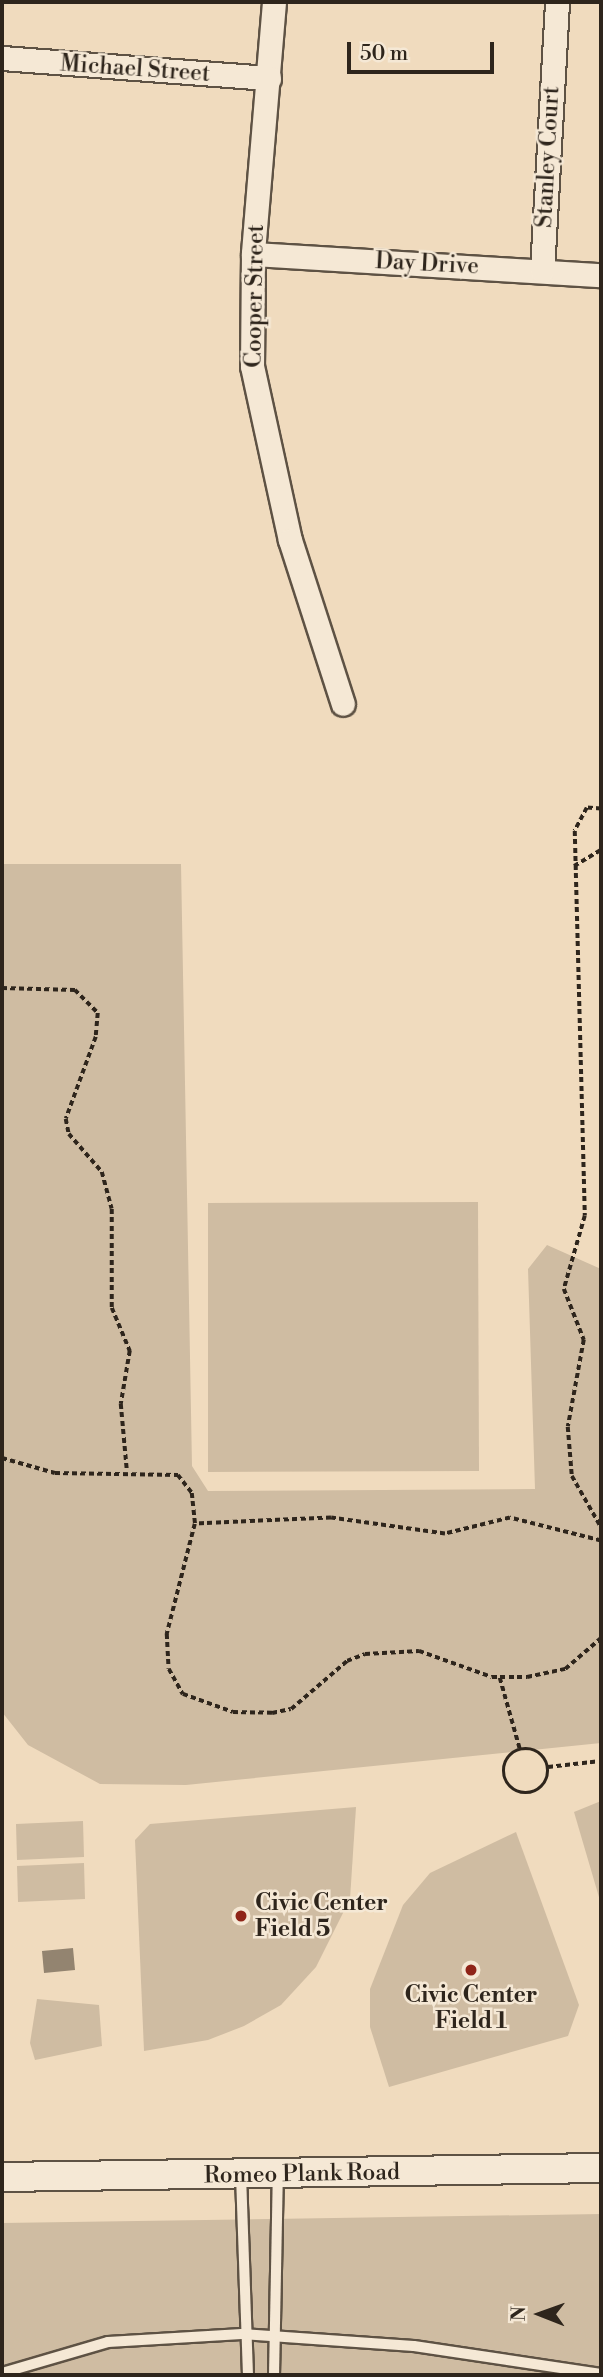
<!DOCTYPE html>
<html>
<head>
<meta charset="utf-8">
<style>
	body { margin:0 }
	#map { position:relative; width:603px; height:2377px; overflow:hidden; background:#f0dbbe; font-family:"Libre Bodoni",serif }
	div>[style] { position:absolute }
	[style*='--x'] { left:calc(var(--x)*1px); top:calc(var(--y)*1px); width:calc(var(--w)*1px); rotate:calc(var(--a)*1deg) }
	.green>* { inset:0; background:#cfbca2 }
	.building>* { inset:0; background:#938470 }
	.path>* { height:3.5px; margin-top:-1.75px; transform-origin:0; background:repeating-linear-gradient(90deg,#2e251c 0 5px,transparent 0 8.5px) }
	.path>.ring { margin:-1.75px; padding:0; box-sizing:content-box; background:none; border:3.5px solid #2e251c; border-radius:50% }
	.roads { filter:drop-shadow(2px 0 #5e5244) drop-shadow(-2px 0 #5e5244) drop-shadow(0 2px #5e5244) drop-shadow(0 -2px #5e5244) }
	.service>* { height:10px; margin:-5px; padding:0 5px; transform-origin:5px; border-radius:5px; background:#f5e8d5 }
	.minor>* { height:23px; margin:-11.5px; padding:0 11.5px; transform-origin:11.5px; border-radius:11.5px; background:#f5e8d5 }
	.tertiary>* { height:28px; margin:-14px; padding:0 14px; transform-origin:14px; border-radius:14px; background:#f5e8d5 }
	.dots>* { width:19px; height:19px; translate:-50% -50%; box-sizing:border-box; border:4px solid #f5e8d5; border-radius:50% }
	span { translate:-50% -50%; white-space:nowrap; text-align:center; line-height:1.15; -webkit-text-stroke:5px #f5e8d5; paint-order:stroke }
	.street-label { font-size:23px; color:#2e251c }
	.poi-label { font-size:23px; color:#2e251c; font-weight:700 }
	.left { translate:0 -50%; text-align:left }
	.frame { position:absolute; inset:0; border:4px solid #2e251c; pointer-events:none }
	.north { position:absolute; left:505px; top:2279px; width:70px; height:70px; -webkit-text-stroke:5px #f5e8d5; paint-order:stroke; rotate:271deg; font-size:19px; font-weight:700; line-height:28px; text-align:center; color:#2e251c }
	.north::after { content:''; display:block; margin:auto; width:24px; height:32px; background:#2e251c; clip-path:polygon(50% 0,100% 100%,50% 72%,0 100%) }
	.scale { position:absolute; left:347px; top:42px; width:147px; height:32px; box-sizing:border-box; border:4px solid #2e251c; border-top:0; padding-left:9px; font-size:21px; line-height:24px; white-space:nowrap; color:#2e251c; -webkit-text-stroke:5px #f5e8d5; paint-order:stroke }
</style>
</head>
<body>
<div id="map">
	<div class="green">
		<div style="clip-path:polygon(2px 864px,181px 864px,192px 1466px,208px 1491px,535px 1489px,528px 1269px,547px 1245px,601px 1269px,601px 1743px,186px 1785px,100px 1784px,28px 1745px,2px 1712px)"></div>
		<div style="clip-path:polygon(478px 1202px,479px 1471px,208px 1472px,208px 1203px)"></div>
		<div style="clip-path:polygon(601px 1801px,601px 1904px,574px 1812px)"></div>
		<div style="clip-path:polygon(356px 1807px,350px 1899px,316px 1967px,281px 2005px,244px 2026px,208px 2040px,144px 2051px,135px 1840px,150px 1824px)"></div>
		<div style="clip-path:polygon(83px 1821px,84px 1857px,17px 1860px,16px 1824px)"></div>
		<div style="clip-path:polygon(516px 1832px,579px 2005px,568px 2036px,389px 2087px,370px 2027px,370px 1989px,403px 1905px,430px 1873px)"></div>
		<div style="clip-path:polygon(84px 1863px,85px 1899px,18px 1902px,17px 1866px)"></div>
		<div style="clip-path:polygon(37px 1999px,99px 2005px,102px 2046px,35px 2060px,30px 2043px)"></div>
		<div style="clip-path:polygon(601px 2214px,601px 2375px,2px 2375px,2px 2223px)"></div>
	</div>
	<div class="building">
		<div style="clip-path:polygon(73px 1948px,75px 1970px,44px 1973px,42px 1951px)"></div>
	</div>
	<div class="path">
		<div style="--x:601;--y:809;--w:14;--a:-176"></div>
		<div style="--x:587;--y:808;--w:26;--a:118"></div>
		<div style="--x:575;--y:831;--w:385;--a:88.5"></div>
		<div style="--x:585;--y:1216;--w:76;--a:106"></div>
		<div style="--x:564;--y:1289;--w:55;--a:68.6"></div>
		<div style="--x:584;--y:1340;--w:88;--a:100.4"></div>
		<div style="--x:568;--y:1427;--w:49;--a:85.3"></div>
		<div style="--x:572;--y:1476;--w:59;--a:60.4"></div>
		<div style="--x:574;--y:866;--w:31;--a:-31"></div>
		<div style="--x:2;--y:988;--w:73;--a:1.6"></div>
		<div style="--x:75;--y:990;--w:33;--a:45"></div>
		<div style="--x:98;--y:1013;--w:24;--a:95"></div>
		<div style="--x:96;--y:1037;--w:87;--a:110.1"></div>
		<div style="--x:66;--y:1119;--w:15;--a:79"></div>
		<div style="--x:69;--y:1134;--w:50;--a:49"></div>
		<div style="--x:102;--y:1172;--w:38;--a:75"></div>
		<div style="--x:112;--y:1209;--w:99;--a:90"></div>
		<div style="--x:112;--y:1308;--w:47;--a:67.3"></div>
		<div style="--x:130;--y:1351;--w:54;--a:99.6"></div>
		<div style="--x:121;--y:1404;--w:66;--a:84.8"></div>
		<div style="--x:2;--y:1458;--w:55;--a:15.8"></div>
		<div style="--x:55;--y:1473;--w:123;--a:0.9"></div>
		<div style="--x:178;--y:1475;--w:23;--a:52"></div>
		<div style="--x:192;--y:1493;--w:31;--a:84"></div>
		<div style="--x:601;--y:1541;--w:94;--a:-165.8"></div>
		<div style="--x:510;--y:1518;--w:67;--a:166.2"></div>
		<div style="--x:445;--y:1534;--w:115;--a:-172"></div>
		<div style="--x:331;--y:1518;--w:136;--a:177.5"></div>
		<div style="--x:195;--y:1524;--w:114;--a:104.3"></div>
		<div style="--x:167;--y:1634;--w:35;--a:87"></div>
		<div style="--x:169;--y:1669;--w:29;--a:61"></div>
		<div style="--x:183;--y:1694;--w:53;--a:19.8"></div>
		<div style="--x:233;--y:1712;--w:39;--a:1"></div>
		<div style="--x:272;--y:1713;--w:19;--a:-12"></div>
		<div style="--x:291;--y:1709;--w:74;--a:-40.6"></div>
		<div style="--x:347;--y:1661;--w:19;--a:-21"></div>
		<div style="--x:365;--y:1654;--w:54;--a:-3.2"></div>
		<div style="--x:419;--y:1651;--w:77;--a:19.6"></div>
		<div style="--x:492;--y:1677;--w:35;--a:0"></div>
		<div style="--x:527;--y:1677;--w:39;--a:-12"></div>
		<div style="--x:565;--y:1669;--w:48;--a:-40.7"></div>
		<div style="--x:500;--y:1678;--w:74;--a:74.3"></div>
		<div class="ring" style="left:504px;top:1749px;width:40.5px;height:40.5px"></div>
		<div style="--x:548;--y:1767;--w:53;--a:-6.5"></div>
	</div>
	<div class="roads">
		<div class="service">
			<div style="--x:241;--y:2175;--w:200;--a:88"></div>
			<div style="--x:2;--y:2373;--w:110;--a:-16.3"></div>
			<div style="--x:108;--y:2342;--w:134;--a:-3.4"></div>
			<div style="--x:242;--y:2334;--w:172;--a:4"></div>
			<div style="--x:414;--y:2346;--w:189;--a:8.5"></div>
			<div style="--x:274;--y:2375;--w:200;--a:-88.9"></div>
		</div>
		<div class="minor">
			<div style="--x:274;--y:2;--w:253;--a:94.8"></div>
			<div style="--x:253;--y:254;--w:112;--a:90.5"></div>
			<div style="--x:252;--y:366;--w:178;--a:77.7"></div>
			<div style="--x:290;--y:540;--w:172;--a:72.1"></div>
			<div style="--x:2;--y:58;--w:268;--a:4.3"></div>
			<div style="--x:253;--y:254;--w:349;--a:3.5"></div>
			<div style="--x:542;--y:271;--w:269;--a:-86.8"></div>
		</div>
		<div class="tertiary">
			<div style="--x:2;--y:2177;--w:599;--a:-0.86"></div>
		</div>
	</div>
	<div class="dots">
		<div style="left:241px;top:1916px;background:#8f2418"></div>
		<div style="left:471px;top:1970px;background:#8f2418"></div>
	</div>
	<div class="street-label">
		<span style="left:135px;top:69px;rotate:4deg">Michael Street</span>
		<span style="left:548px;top:157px;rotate:-87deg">Stanley Court</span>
		<span style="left:427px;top:264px;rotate:3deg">Day Drive</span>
		<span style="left:255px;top:296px;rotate:-89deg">Cooper Street</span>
		<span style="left:302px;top:2174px;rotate:-1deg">Romeo Plank Road</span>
	</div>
	<div class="poi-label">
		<span class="left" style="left:255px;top:1916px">Civic Center<br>Field 5</span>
		<span style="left:471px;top:2008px">Civic Center<br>Field 1</span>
	</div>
	<div class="frame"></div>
	<div class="north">N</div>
	<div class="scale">50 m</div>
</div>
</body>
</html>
